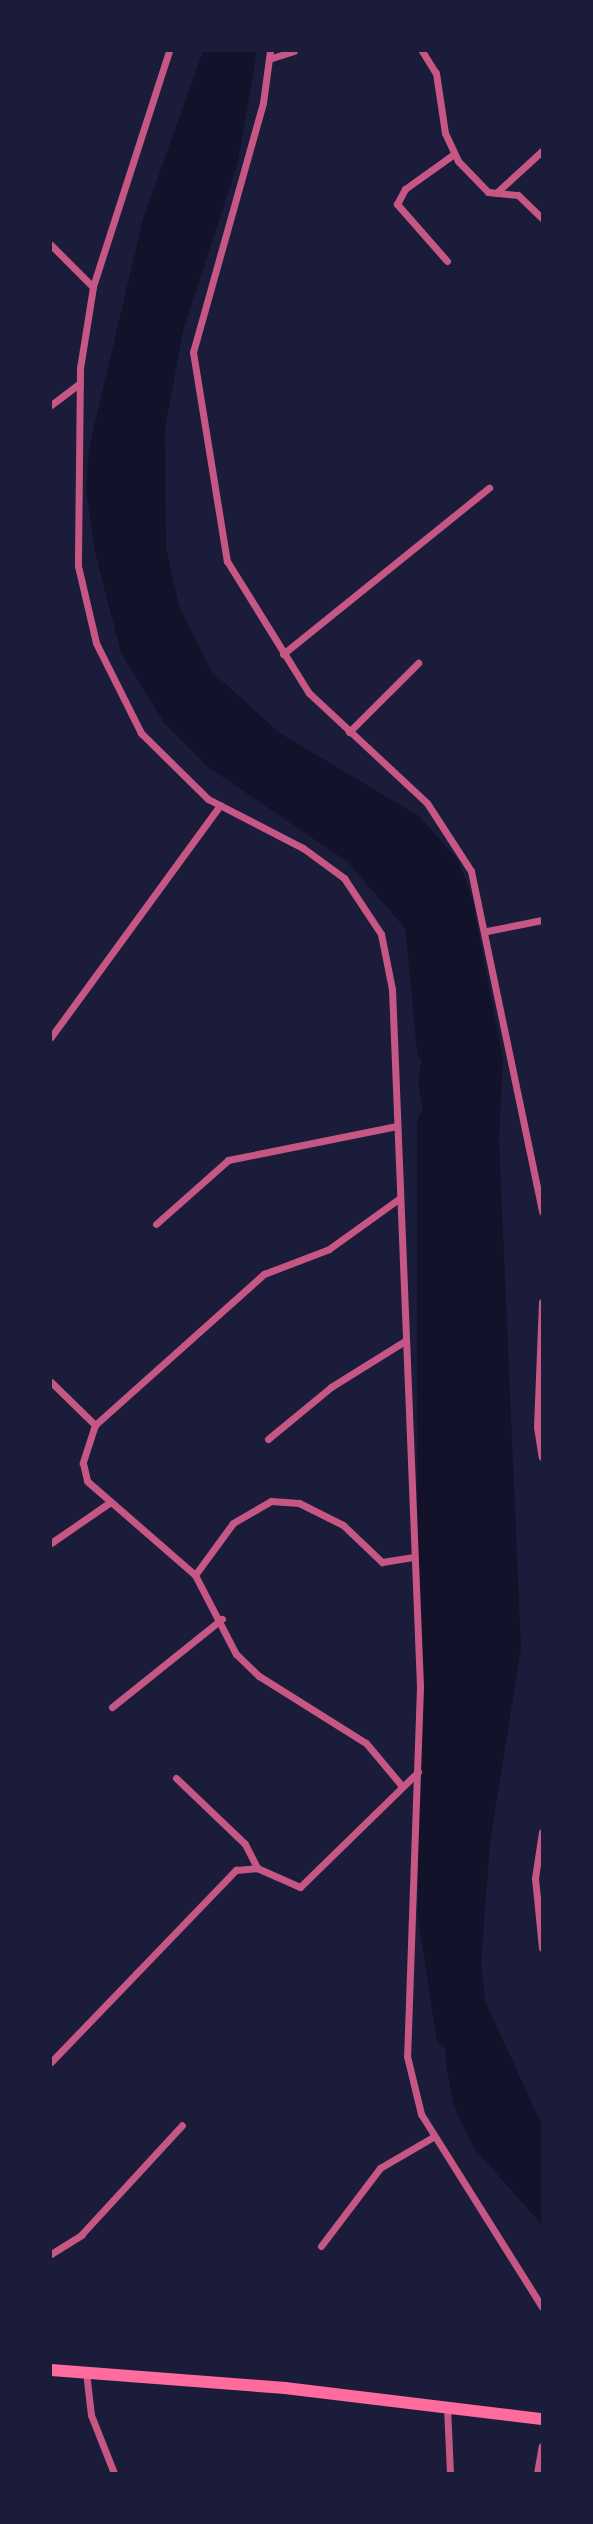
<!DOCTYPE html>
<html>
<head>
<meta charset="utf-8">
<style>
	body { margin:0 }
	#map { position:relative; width:593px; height:2524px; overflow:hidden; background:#1b1b3a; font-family:Lato,sans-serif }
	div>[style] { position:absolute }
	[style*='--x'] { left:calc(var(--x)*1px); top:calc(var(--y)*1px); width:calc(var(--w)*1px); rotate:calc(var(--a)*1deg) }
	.water>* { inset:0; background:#12122b }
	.river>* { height:33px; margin:-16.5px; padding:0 16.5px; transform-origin:16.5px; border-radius:16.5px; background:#12122b }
	.minor>* { height:7px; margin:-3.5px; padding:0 3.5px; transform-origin:3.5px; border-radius:3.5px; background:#c65784 }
	.secondary>* { height:12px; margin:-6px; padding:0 6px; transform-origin:6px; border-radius:6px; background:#ff6b9d }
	span { translate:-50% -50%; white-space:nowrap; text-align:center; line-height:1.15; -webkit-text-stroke:5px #1b1b3a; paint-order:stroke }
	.frame { position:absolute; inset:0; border:52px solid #1b1b3a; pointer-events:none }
</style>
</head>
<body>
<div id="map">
	<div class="water">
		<div style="clip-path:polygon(203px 51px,257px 51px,238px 162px,183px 331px,165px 429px,166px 548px,179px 606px,211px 671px,281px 734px,419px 816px,458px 860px,472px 898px,503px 1059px,499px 1139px,521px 1648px,490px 1843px,481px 1962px,485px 2001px,542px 2125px,542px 2225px,473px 2147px,454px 2106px,446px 2065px,437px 1186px,418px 1083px,435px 980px,416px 941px,348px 862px,208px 767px,165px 724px,121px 653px,95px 552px,86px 488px,89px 448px,143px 219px)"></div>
	</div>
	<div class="river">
		<div style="--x:420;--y:914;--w:135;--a:84.5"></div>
		<div style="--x:433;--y:1123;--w:793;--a:89.93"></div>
		<div style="--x:434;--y:1916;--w:119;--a:81.3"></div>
	</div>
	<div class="minor">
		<div style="--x:169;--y:51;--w:248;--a:107.9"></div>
		<div style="--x:93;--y:287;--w:82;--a:99.1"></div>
		<div style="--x:80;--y:368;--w:198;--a:90.6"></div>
		<div style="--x:78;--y:566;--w:79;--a:76.8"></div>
		<div style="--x:96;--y:643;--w:101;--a:63.4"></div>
		<div style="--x:141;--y:733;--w:94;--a:44.6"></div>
		<div style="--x:208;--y:799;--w:107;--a:27.3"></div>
		<div style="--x:303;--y:848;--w:51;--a:36.2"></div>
		<div style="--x:344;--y:878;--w:67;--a:56.5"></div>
		<div style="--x:381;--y:934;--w:56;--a:78.7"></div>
		<div style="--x:392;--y:989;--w:699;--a:87.7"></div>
		<div style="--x:420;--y:1687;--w:369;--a:92"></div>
		<div style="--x:407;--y:2056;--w:60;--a:76.4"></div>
		<div style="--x:421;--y:2114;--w:228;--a:57.9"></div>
		<div style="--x:270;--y:51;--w:52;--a:97.7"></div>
		<div style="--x:263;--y:103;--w:259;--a:105.7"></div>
		<div style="--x:193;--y:352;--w:212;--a:80.8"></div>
		<div style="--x:227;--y:561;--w:155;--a:58.2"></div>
		<div style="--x:309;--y:693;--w:161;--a:43"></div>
		<div style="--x:427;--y:803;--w:81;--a:57.1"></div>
		<div style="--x:471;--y:871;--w:348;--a:78.2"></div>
		<div style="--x:422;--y:51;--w:26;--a:58"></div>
		<div style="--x:436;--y:73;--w:61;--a:81.5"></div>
		<div style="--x:445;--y:133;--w:31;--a:65"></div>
		<div style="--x:458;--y:161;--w:43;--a:45.9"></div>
		<div style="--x:488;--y:192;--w:30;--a:6"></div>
		<div style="--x:518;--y:195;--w:33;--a:44"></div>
		<div style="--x:269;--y:59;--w:26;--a:-18"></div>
		<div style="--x:496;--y:193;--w:62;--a:-42.4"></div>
		<div style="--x:51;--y:245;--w:59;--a:45"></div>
		<div style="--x:447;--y:261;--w:76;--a:-131.3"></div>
		<div style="--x:397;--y:204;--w:17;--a:-62"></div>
		<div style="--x:405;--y:189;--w:60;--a:-35.5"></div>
		<div style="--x:51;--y:405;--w:36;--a:-37"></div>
		<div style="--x:283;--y:654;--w:265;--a:-38.9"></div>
		<div style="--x:349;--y:732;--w:98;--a:-45"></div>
		<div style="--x:487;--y:931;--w:56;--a:-11.3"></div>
		<div style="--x:51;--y:1037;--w:287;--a:-53.9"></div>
		<div style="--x:156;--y:1224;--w:96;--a:-41.6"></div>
		<div style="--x:228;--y:1160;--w:171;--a:-11.4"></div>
		<div style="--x:542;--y:1302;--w:125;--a:92.3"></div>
		<div style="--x:537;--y:1427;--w:30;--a:81"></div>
		<div style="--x:51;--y:1382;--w:62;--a:44.3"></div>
		<div style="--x:95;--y:1425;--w:40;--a:108"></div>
		<div style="--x:83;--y:1463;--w:18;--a:77"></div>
		<div style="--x:87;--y:1481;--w:143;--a:41"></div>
		<div style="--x:195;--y:1575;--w:89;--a:62.6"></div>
		<div style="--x:236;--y:1654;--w:32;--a:44"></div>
		<div style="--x:259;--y:1676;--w:126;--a:32.1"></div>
		<div style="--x:366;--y:1743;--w:56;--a:50.1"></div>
		<div style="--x:95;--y:1425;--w:227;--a:-41.8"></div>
		<div style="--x:264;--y:1274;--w:70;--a:-21"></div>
		<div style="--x:329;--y:1249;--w:87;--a:-35.7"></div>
		<div style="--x:268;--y:1439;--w:82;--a:-39.5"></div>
		<div style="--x:331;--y:1387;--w:87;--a:-31.9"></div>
		<div style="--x:51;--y:1543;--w:70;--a:-34.6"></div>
		<div style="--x:195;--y:1575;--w:64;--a:-53.8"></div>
		<div style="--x:233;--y:1523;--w:44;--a:-30.1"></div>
		<div style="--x:271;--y:1501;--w:28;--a:4"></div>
		<div style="--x:299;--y:1503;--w:49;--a:26.6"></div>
		<div style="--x:343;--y:1525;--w:54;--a:43.5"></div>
		<div style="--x:382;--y:1562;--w:31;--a:-9"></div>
		<div style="--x:112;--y:1707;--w:141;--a:-38.7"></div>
		<div style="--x:176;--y:1778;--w:95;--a:43.7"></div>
		<div style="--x:245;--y:1844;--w:27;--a:63"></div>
		<div style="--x:542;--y:1832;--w:47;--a:98.7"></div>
		<div style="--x:535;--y:1878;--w:70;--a:84.3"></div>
		<div style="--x:51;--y:2062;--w:267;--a:-46.1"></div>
		<div style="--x:236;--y:1870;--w:21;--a:-5"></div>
		<div style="--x:257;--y:1868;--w:47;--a:23.8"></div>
		<div style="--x:300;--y:1887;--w:165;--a:-44.3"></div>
		<div style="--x:321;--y:2246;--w:98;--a:-52.9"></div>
		<div style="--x:380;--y:2168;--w:61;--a:-30.3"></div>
		<div style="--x:51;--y:2254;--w:36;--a:-32"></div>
		<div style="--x:81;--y:2235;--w:149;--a:-47.4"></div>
		<div style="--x:86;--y:2372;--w:43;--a:83.4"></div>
		<div style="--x:91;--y:2415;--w:62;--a:68.4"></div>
		<div style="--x:447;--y:2407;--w:66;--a:87.4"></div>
		<div style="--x:537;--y:2473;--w:27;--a:-80"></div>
	</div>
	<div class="secondary">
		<div style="--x:51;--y:2370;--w:235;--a:4.4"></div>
		<div style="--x:285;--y:2388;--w:259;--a:6.9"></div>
	</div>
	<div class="frame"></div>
</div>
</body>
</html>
